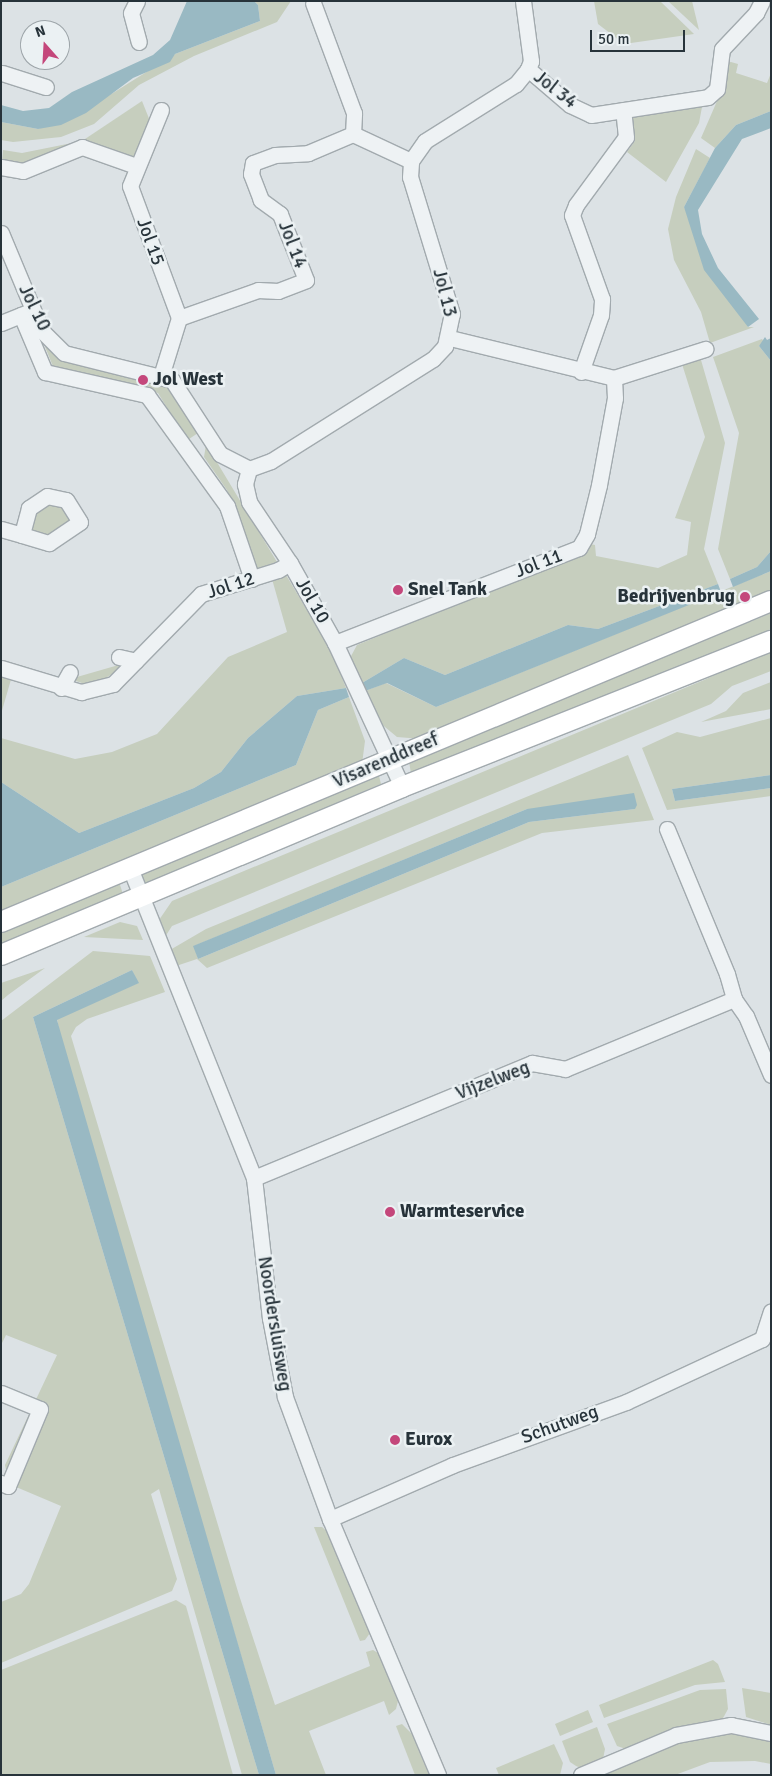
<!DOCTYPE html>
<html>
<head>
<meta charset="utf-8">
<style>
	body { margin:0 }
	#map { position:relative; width:772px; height:1776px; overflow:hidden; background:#dce2e5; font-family:Signika,sans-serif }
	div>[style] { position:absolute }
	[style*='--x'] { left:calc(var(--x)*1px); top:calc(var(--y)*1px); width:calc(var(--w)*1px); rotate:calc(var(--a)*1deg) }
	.green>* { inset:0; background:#c6cebe }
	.water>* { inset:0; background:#99b9c3 }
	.roads { filter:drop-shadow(1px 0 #a2aaae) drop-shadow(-1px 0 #a2aaae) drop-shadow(0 1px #a2aaae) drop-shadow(0 -1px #a2aaae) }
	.minor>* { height:15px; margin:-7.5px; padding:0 7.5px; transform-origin:7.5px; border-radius:7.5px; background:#eef2f4 }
	.major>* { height:20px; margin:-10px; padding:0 10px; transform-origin:10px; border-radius:10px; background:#fff }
	.dots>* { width:14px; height:14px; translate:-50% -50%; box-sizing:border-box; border:2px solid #ebf1f3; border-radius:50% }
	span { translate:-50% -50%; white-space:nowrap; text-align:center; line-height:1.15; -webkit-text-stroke:5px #ebf1f3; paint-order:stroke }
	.street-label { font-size:19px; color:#27333a }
	.poi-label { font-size:19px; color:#27333a; font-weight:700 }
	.left { translate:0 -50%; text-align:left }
	.right { translate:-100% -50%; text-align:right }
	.frame { position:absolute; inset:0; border:2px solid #27333a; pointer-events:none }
	.north { position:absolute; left:20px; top:20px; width:50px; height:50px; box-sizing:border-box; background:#ebf1f3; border:1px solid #9da5a9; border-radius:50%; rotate:341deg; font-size:14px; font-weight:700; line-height:20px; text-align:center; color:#27333a }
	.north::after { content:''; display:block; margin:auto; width:18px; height:22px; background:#c4477b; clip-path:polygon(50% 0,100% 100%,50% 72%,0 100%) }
	.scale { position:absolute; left:590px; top:30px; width:95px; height:22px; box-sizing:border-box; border:2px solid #27333a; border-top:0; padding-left:6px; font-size:15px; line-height:18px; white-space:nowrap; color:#27333a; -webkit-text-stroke:4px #ebf1f3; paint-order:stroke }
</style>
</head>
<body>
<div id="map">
	<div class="green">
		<div style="clip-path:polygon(254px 1px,291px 1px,277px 22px,194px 56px,139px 85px,94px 124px,61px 137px,13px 142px,1px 140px,1px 122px,38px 129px,113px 93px,175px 54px,260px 21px,258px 5px)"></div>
		<div style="clip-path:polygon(594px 1px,661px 2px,694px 34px,624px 44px,598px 24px)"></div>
		<div style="clip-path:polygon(668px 1px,692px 1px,699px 30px)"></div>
		<div style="clip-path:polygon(731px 62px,738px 64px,736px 73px,767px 83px,771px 73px,771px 111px,736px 125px,715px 148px,701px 138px,724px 85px,726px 63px)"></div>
		<div style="clip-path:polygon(142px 101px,150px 121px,133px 161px,92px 146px,12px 167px,2px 162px,3px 150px,22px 153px,82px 141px)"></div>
		<div style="clip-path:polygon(702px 107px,699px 123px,666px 182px,627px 152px,635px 141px,632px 116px)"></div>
		<div style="clip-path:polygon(696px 149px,710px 158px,684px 207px,748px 327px,754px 327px,710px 343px,701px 312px,674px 260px,668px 229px,676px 197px)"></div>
		<div style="clip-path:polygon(762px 339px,764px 342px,759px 346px,771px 361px,771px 551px,757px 567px,730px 579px,718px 549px,739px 433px,713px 357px)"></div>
		<div style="clip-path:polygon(44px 344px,61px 358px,166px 386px,198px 433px,189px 439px,185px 437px,158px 393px,54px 369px)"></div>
		<div style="clip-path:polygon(701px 360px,725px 443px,704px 549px,718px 584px,598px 629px,568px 625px,445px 675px,404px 658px,362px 683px,350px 658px,357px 645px,588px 550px,590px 544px,595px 545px,596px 556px,658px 568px,687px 555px,691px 522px,675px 518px,705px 437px,682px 364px)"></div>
		<div style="clip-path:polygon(206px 445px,215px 459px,277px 562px,255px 569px,227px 490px,204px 457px)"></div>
		<div style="clip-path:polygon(46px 502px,68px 507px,75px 524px,52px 539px,29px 531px,34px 509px)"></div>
		<div style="clip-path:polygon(771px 571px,771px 595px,422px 739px,397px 737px,379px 722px,365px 691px,386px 683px,436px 707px)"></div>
		<div style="clip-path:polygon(286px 575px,332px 652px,346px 688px,297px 696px,248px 738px,221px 772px,194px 788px,79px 833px,1px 782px,1px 738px,75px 759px,112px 752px,157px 734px,228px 657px,287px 632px,272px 579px)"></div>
		<div style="clip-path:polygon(771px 613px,771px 629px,456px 759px,411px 773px,409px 762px)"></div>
		<div style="clip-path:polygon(771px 649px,771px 671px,732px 686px,711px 704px,172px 926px,165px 937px,159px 920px,172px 901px,704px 680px)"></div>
		<div style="clip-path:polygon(129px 662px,106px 678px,85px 684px,70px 679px)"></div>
		<div style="clip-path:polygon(1px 673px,12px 676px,1px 714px)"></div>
		<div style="clip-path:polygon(771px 682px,771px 709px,701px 722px,726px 711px,743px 693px)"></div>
		<div style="clip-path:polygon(349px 697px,365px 741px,362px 764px,1px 913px,1px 887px,296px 765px,318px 710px)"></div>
		<div style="clip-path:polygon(771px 718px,771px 775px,672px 789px,675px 801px,771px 788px,771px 796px,667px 810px,642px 748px,677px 732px,700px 737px)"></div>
		<div style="clip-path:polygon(evenodd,628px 755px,654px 820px,542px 833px,207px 968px,197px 959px,176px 966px,170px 950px,206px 929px,628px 755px,527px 809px,635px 809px,529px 822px,198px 959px,194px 946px,527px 809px)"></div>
		<div style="clip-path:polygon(378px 772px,381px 784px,144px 885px,139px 873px)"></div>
		<div style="clip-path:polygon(119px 882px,123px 894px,1px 945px,1px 932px)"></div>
		<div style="clip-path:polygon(120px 922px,137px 926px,143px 940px,84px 937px)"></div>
		<div style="clip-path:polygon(93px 951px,150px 956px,165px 992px,87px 1019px,76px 1027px,71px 1036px,239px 1595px,275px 1705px,370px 1666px,366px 1652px,373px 1650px,378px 1653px,398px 1701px,396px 1709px,389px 1715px,384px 1701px,309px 1731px,326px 1775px,276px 1775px,62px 1046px,57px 1019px,138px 983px,132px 970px,33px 1017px,259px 1775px,242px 1775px,159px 1489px,151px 1494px,177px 1579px,172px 1591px,1px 1663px,1px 1602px,21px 1594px,29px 1584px,61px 1506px,9px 1484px,5px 1465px,57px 1355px,6px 1335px,1px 1345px,1px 1021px)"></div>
		<div style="clip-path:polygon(45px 968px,8px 995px,1px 1001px,1px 983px)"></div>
		<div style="clip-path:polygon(314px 1527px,322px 1527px,329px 1533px,368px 1628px,370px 1633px,365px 1640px,360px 1641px)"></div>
		<div style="clip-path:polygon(176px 1600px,186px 1606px,233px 1775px,1px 1775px,1px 1670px)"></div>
		<div style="clip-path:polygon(713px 1660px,718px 1664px,725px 1682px,695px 1685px,604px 1718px,599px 1705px)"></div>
		<div style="clip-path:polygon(742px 1688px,771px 1693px,771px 1725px,746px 1717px)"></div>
		<div style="clip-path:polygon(726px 1689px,728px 1709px,722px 1720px,626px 1749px,617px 1746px,607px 1724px,700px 1690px)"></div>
		<div style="clip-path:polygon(588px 1710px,593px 1722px,560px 1736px,555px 1724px)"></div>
		<div style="clip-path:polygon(402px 1724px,412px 1734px,429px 1775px,415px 1775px,396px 1726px)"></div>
		<div style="clip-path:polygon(597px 1727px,605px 1749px,603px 1759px,581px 1768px,576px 1766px,570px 1762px,562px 1741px)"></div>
		<div style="clip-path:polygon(735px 1734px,771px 1737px,771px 1764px,755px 1761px,710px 1762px,675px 1775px,598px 1775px,672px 1744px,701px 1735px)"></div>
		<div style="clip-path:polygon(554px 1744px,563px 1763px,560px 1775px,499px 1775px,496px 1768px)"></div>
	</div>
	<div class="water">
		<div style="clip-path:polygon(187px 1px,254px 1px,258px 5px,260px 21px,175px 54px,170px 62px,133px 78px,86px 113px,61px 125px,38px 129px,1px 122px,1px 105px,23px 111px,49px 108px,72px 92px,153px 55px,170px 40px)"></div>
		<div style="clip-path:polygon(771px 111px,771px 128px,742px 139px,698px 210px,702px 234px,718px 268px,759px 319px,748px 327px,704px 270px,684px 207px,715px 148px,736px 125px)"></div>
		<div style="clip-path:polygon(765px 337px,767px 340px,771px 338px,771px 361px,759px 346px)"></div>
		<div style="clip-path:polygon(771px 551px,771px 571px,733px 587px,730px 579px,757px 567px)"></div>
		<div style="clip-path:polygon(718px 584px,721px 592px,436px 707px,387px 683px,365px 691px,362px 683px,404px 658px,445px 675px,568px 625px,598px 629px)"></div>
		<div style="clip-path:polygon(346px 688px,349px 697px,318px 710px,296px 765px,1px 887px,1px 782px,79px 833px,194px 788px,221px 772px,248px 738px,297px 696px)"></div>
		<div style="clip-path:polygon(771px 775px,771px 788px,675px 801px,672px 789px)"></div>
		<div style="clip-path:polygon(634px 793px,637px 805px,635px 809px,529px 822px,198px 959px,193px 946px,527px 809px)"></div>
		<div style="clip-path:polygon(132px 970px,139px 983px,57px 1020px,276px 1775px,259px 1775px,33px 1017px)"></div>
	</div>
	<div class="roads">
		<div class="minor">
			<div style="--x:137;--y:1;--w:13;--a:117"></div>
			<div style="--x:131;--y:13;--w:30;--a:75"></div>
			<div style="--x:523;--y:1;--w:61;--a:82.4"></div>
			<div style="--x:531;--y:61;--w:9;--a:111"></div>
			<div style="--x:528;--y:69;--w:55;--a:40.6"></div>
			<div style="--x:570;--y:105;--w:23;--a:25"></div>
			<div style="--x:591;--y:115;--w:118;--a:-8.7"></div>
			<div style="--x:708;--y:97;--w:12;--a:-42"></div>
			<div style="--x:717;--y:89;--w:40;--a:-82.9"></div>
			<div style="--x:722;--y:49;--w:50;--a:-46.6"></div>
			<div style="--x:756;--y:13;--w:13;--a:-63"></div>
			<div style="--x:2;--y:73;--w:46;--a:17.7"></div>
			<div style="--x:161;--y:110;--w:82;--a:112.2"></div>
			<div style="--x:130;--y:186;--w:141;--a:69.6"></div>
			<div style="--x:179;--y:318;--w:61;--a:107.2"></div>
			<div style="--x:353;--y:134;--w:64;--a:25"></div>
			<div style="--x:1;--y:167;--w:22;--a:10"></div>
			<div style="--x:23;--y:171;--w:64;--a:-22.1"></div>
			<div style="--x:82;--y:147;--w:57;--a:19.4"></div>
			<div style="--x:1;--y:233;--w:106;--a:67.3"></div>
			<div style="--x:42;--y:331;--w:31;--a:45"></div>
			<div style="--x:64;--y:353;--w:111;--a:14"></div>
			<div style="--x:172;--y:380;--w:88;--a:57"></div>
			<div style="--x:220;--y:454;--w:33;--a:27"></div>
			<div style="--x:249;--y:469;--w:16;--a:105"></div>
			<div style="--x:245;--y:484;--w:18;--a:77"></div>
			<div style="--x:249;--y:502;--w:73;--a:56.1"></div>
			<div style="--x:290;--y:563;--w:92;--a:60.6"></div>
			<div style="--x:335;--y:643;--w:159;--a:65"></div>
			<div style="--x:21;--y:315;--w:62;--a:67.2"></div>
			<div style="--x:45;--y:372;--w:105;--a:12.7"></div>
			<div style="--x:147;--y:395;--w:137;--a:54.2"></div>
			<div style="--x:227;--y:506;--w:77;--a:71.1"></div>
			<div style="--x:179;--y:318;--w:84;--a:-19.5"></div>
			<div style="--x:258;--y:290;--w:20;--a:3"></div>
			<div style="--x:278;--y:291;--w:30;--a:-21"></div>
			<div style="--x:306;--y:280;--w:71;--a:-111.5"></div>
			<div style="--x:280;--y:214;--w:24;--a:-144"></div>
			<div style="--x:261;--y:200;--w:28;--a:-111"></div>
			<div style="--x:251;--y:174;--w:11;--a:-80"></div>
			<div style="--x:253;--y:163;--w:23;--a:-20"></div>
			<div style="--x:275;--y:155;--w:33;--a:-3"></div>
			<div style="--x:308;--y:153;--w:49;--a:-22.9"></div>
			<div style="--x:353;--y:134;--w:21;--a:-87"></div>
			<div style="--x:354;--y:113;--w:117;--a:-110.4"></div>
			<div style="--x:1;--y:323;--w:31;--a:-22"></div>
			<div style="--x:450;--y:338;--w:169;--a:13.7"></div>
			<div style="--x:614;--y:378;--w:96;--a:-17.7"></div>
			<div style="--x:581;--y:372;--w:60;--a:-70.7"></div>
			<div style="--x:601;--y:315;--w:16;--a:-86"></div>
			<div style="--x:602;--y:299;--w:89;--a:-109.7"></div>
			<div style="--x:572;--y:215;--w:11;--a:-68"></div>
			<div style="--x:576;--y:205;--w:84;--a:-53.7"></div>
			<div style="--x:626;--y:137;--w:27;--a:-96"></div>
			<div style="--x:249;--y:469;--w:23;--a:-20"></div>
			<div style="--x:271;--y:461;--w:191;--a:-32.2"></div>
			<div style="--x:433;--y:359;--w:18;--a:-47"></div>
			<div style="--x:445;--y:346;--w:33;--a:-78"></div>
			<div style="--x:452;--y:314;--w:143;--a:-107"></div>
			<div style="--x:410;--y:177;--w:16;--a:-86"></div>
			<div style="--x:411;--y:161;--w:24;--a:-55"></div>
			<div style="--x:425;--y:141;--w:107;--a:-32.1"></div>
			<div style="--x:516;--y:84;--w:19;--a:-51"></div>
			<div style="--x:1;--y:529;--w:22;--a:16"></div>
			<div style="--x:22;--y:535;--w:28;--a:17"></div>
			<div style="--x:49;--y:543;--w:37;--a:-34"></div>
			<div style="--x:80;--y:522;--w:26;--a:-122"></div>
			<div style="--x:66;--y:500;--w:19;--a:-168"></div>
			<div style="--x:47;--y:496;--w:22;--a:146"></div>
			<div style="--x:29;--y:508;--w:28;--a:105"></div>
			<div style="--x:335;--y:643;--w:262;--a:-21.3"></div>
			<div style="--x:579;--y:548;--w:16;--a:-60"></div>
			<div style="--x:587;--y:534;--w:50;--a:-76.2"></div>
			<div style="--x:599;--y:485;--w:88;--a:-79.6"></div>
			<div style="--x:615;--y:398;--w:20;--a:-93"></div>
			<div style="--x:119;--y:657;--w:17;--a:13"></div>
			<div style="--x:1;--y:668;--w:84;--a:16.7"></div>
			<div style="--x:81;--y:692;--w:33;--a:-14"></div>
			<div style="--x:113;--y:684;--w:126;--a:-45.6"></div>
			<div style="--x:201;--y:594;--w:81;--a:-17.3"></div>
			<div style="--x:278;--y:570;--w:14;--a:-30"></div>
			<div style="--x:61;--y:688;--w:18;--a:-61"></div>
			<div style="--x:667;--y:829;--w:157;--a:67.5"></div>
			<div style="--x:727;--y:974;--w:26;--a:74"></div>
			<div style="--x:734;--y:999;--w:21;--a:55"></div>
			<div style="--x:746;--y:1016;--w:64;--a:67"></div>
			<div style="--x:130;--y:868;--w:334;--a:68.2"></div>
			<div style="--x:254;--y:1178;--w:141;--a:83.5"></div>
			<div style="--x:270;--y:1318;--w:80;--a:79.2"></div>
			<div style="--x:285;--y:1397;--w:130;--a:69.8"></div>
			<div style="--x:330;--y:1519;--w:278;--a:67.1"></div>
			<div style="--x:254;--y:1178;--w:301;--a:-22.5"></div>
			<div style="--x:532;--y:1063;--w:34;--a:10"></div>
			<div style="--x:565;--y:1069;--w:183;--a:-22.5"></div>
			<div style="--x:1;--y:1393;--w:42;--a:22.3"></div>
			<div style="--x:40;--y:1409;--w:83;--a:112.6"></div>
			<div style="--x:8;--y:1486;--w:8;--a:-157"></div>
			<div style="--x:330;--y:1519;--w:134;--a:-23.7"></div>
			<div style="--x:453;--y:1465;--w:184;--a:-20"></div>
			<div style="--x:626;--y:1402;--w:150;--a:-24.9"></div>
			<div style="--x:762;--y:1339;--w:29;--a:-72"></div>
			<div style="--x:581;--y:1775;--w:103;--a:-22.8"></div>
			<div style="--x:676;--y:1735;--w:56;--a:-10.3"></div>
			<div style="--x:731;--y:1725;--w:41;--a:11.3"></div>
		</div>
		<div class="major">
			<div style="--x:1;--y:922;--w:834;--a:-22.63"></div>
			<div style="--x:1;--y:955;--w:435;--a:-22.7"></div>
			<div style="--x:402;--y:787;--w:397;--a:-21.6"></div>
		</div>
	</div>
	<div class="dots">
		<div style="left:143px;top:380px;background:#c4477b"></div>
		<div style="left:398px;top:590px;background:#c4477b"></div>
		<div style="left:745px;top:597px;background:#c4477b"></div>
		<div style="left:390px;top:1212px;background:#c4477b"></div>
		<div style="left:395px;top:1440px;background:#c4477b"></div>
	</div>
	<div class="street-label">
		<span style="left:555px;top:90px;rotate:38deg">Jol 34</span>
		<span style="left:150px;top:242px;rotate:70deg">Jol 15</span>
		<span style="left:292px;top:245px;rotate:69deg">Jol 14</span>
		<span style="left:444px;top:293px;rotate:76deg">Jol 13</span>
		<span style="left:34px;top:308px;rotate:64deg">Jol 10</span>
		<span style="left:539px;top:564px;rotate:-21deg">Jol 11</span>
		<span style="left:231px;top:586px;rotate:-18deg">Jol 12</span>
		<span style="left:312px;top:601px;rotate:60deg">Jol 10</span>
		<span style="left:386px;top:761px;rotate:-23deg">Visarenddreef</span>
		<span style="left:493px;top:1081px;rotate:-21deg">Vijzelweg</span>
		<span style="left:274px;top:1324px;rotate:81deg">Noordersluisweg</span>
		<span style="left:560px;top:1425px;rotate:-20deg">Schutweg</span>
	</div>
	<div class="poi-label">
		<span class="left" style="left:153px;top:380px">Jol West</span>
		<span class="left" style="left:408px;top:590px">Snel Tank</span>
		<span class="right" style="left:735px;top:597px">Bedrijvenbrug</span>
		<span class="left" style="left:400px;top:1212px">Warmteservice</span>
		<span class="left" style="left:405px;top:1440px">Eurox</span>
	</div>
	<div class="frame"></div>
	<div class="north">N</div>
	<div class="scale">50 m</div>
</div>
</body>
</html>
